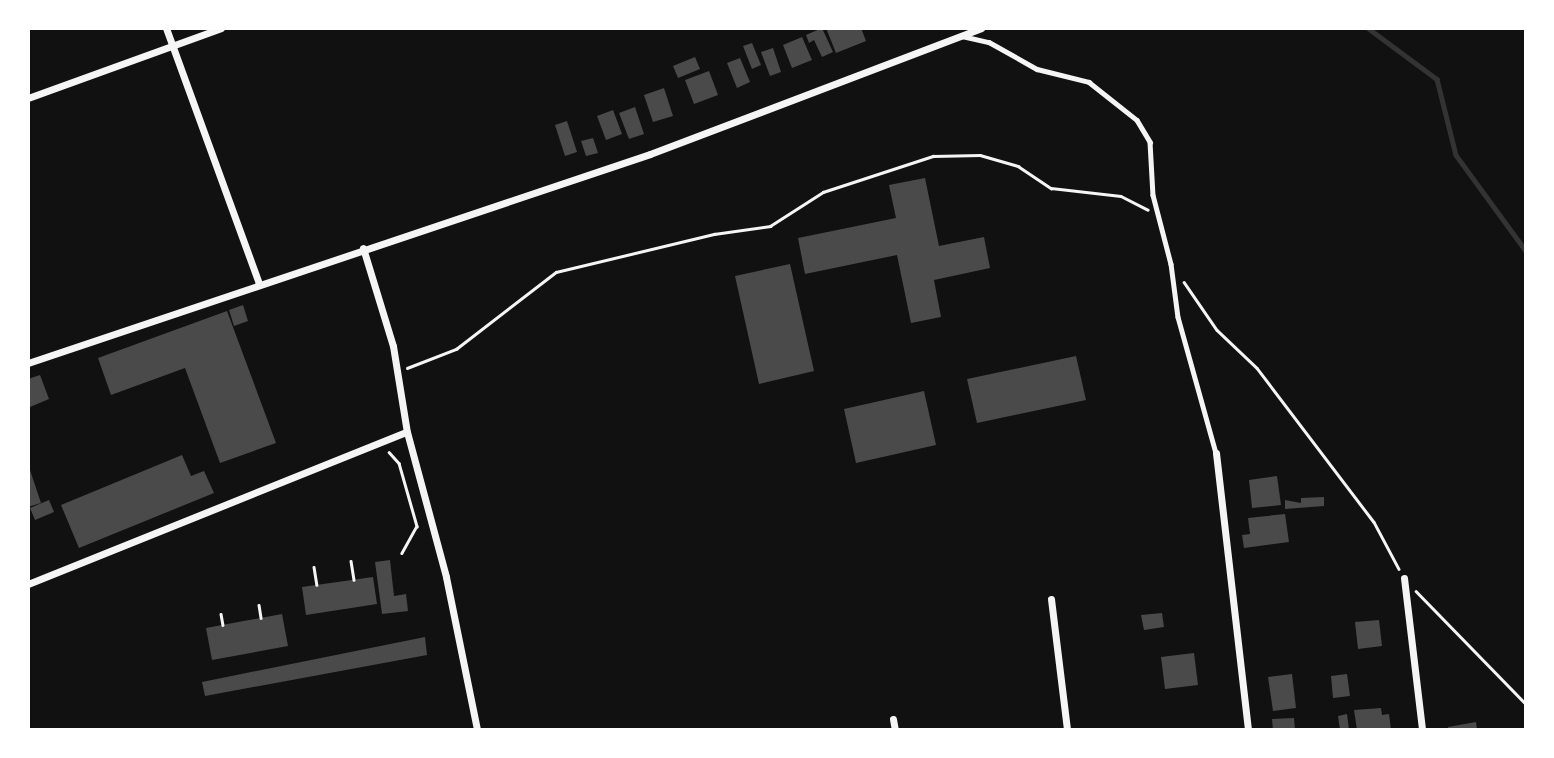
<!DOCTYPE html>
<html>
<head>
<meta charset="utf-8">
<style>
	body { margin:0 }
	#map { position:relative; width:1554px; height:758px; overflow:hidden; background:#111; font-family:"Playfair Display",serif }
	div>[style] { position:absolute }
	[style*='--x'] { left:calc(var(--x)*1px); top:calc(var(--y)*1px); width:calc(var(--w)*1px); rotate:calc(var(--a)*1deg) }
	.stream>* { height:4.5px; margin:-2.25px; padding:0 2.25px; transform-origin:2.25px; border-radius:2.25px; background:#333 }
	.building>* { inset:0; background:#4a4a4a }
	.path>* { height:2.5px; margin:-1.25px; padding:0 1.25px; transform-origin:1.25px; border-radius:1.25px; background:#f5f5f5 }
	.service>* { height:4.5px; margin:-2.25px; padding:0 2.25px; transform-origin:2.25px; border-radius:2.25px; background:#f5f5f5 }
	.minor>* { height:7px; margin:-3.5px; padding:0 3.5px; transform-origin:3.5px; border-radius:3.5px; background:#f5f5f5 }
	span { translate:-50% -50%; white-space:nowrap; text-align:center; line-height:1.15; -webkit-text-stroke:5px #fff; paint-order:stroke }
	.frame { position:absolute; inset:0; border:30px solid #fff; pointer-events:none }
</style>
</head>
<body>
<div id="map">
	<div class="stream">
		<div style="--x:1368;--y:28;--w:86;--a:36.5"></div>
		<div style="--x:1437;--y:79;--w:78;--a:76"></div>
		<div style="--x:1456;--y:155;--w:119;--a:53.9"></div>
	</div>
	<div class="building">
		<div style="clip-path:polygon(822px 28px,833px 52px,822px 57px,814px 40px,809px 43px,806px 35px)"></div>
		<div style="clip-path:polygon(826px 28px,861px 28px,866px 41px,836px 53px)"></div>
		<div style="clip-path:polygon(802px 37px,812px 60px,792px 68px,783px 45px)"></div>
		<div style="clip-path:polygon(752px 43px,761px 65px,752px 69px,743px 46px)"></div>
		<div style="clip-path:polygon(773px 48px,781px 72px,770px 76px,761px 52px)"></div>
		<div style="clip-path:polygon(695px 57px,700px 69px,678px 78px,673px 66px)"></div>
		<div style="clip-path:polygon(740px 58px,750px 82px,737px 88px,727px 63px)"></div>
		<div style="clip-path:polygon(709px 71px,718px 95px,694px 104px,685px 80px)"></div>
		<div style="clip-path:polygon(664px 88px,673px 116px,653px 122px,644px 95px)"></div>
		<div style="clip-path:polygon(635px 107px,644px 134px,629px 139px,619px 113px)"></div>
		<div style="clip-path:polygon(613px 110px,622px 134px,606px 140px,597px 116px)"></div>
		<div style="clip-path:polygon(567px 121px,577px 152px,565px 156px,555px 125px)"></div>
		<div style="clip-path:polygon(593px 138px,598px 153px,586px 156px,581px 141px)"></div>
		<div style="clip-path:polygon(925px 178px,939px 246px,984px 237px,990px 268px,934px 280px,941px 317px,911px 323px,897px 255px,805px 274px,798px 238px,896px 218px,889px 185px)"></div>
		<div style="clip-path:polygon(790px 264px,814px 371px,759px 384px,735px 276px)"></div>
		<div style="clip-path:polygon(243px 305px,248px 321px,234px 326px,229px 310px)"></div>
		<div style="clip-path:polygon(227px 311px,276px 443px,220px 463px,185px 368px,111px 395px,98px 358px)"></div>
		<div style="clip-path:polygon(1076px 356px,1086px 400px,977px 423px,967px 379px)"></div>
		<div style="clip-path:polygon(40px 375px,49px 399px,30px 407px,28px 379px)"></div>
		<div style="clip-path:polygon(924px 391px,936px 445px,856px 463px,844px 409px)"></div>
		<div style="clip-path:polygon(182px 455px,191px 476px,204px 471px,214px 493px,79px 548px,61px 505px)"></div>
		<div style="clip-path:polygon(28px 464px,41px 503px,28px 507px)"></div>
		<div style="clip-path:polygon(1277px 476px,1281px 505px,1252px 508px,1249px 480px)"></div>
		<div style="clip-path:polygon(1324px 497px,1324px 506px,1285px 509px,1285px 500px,1301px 503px,1301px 498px)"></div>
		<div style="clip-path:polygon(49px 500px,54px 512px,35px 520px,30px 508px)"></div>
		<div style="clip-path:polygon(1285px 514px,1289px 542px,1244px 548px,1242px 535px,1250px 534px,1248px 518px)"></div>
		<div style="clip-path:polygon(390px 560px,394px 596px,406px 594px,408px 611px,382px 614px,375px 562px)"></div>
		<div style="clip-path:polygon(373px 577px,377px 604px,306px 615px,302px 587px)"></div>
		<div style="clip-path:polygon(1162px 613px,1164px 627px,1144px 630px,1141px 615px)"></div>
		<div style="clip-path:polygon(282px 614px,288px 646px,212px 660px,206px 628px)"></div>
		<div style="clip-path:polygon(1379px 620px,1382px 646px,1358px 649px,1355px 622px)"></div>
		<div style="clip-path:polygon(425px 637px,427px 655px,205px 696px,202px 682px)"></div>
		<div style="clip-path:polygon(1194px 653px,1198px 685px,1165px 689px,1161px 657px)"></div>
		<div style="clip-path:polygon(1292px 674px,1296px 708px,1273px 711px,1268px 677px)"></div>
		<div style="clip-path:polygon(1347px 674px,1350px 696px,1333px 698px,1331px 676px)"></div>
		<div style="clip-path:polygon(1381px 708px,1382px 715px,1389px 714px,1391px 730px,1357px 730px,1354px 710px)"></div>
		<div style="clip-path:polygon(1347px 714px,1349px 730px,1340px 730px,1338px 716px)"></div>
		<div style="clip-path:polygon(1294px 718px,1295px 730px,1273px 730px,1272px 719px)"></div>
		<div style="clip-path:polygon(1476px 722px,1477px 730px,1448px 730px,1448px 727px)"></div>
	</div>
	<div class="path">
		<div style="--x:1184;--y:282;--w:58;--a:55.5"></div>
		<div style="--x:1217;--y:330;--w:55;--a:43.5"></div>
		<div style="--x:1257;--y:368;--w:193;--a:52.8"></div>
		<div style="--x:1374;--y:522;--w:53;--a:62"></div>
		<div style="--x:407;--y:368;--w:53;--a:-21.2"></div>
		<div style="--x:456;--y:349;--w:126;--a:-37.6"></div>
		<div style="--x:556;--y:272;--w:163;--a:-13.5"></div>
		<div style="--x:714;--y:234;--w:57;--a:-8.1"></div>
		<div style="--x:770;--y:226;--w:63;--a:-32.7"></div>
		<div style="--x:823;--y:192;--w:116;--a:-18.1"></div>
		<div style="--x:933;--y:156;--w:47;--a:-1.2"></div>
		<div style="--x:980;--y:155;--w:40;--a:16"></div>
		<div style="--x:1018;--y:166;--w:40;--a:34"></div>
		<div style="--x:1051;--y:188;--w:70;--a:6.5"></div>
		<div style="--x:1121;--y:196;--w:30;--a:27"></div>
		<div style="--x:389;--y:452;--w:15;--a:48"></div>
		<div style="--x:399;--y:463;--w:66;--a:74.1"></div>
		<div style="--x:417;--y:526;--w:31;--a:119"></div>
		<div style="--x:351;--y:561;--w:19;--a:81"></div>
		<div style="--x:314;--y:567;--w:18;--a:81"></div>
		<div style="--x:1416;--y:591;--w:158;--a:45.8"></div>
		<div style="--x:259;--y:605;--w:13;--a:81"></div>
		<div style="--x:221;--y:614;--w:11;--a:80"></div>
	</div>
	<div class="service">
		<div style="--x:962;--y:36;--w:28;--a:13"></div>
		<div style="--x:989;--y:42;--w:55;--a:29.4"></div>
		<div style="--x:1037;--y:69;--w:54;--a:14"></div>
		<div style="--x:1089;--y:82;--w:61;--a:38.4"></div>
		<div style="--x:1137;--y:120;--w:26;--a:59"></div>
		<div style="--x:1150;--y:142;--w:53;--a:86.8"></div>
		<div style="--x:1153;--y:195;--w:71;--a:75.4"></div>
		<div style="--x:1171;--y:264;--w:53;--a:82.5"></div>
		<div style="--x:1178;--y:317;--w:141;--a:74.4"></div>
	</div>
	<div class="minor">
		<div style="--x:166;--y:28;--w:271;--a:70"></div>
		<div style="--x:28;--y:98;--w:205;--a:-19.9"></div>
		<div style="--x:363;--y:248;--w:102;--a:73"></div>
		<div style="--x:393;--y:346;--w:87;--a:80.8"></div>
		<div style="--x:407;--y:432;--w:150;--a:74.9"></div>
		<div style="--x:446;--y:577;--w:156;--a:78.5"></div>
		<div style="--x:28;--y:363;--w:656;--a:-18.57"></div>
		<div style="--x:650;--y:154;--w:354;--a:-20.8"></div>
		<div style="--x:1216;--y:453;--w:279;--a:83.4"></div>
		<div style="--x:1404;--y:578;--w:153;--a:83.2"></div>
		<div style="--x:28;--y:584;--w:408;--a:-21.9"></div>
		<div style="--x:1051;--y:599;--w:132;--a:83"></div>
		<div style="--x:893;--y:719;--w:11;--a:80"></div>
	</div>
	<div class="frame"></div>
</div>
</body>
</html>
